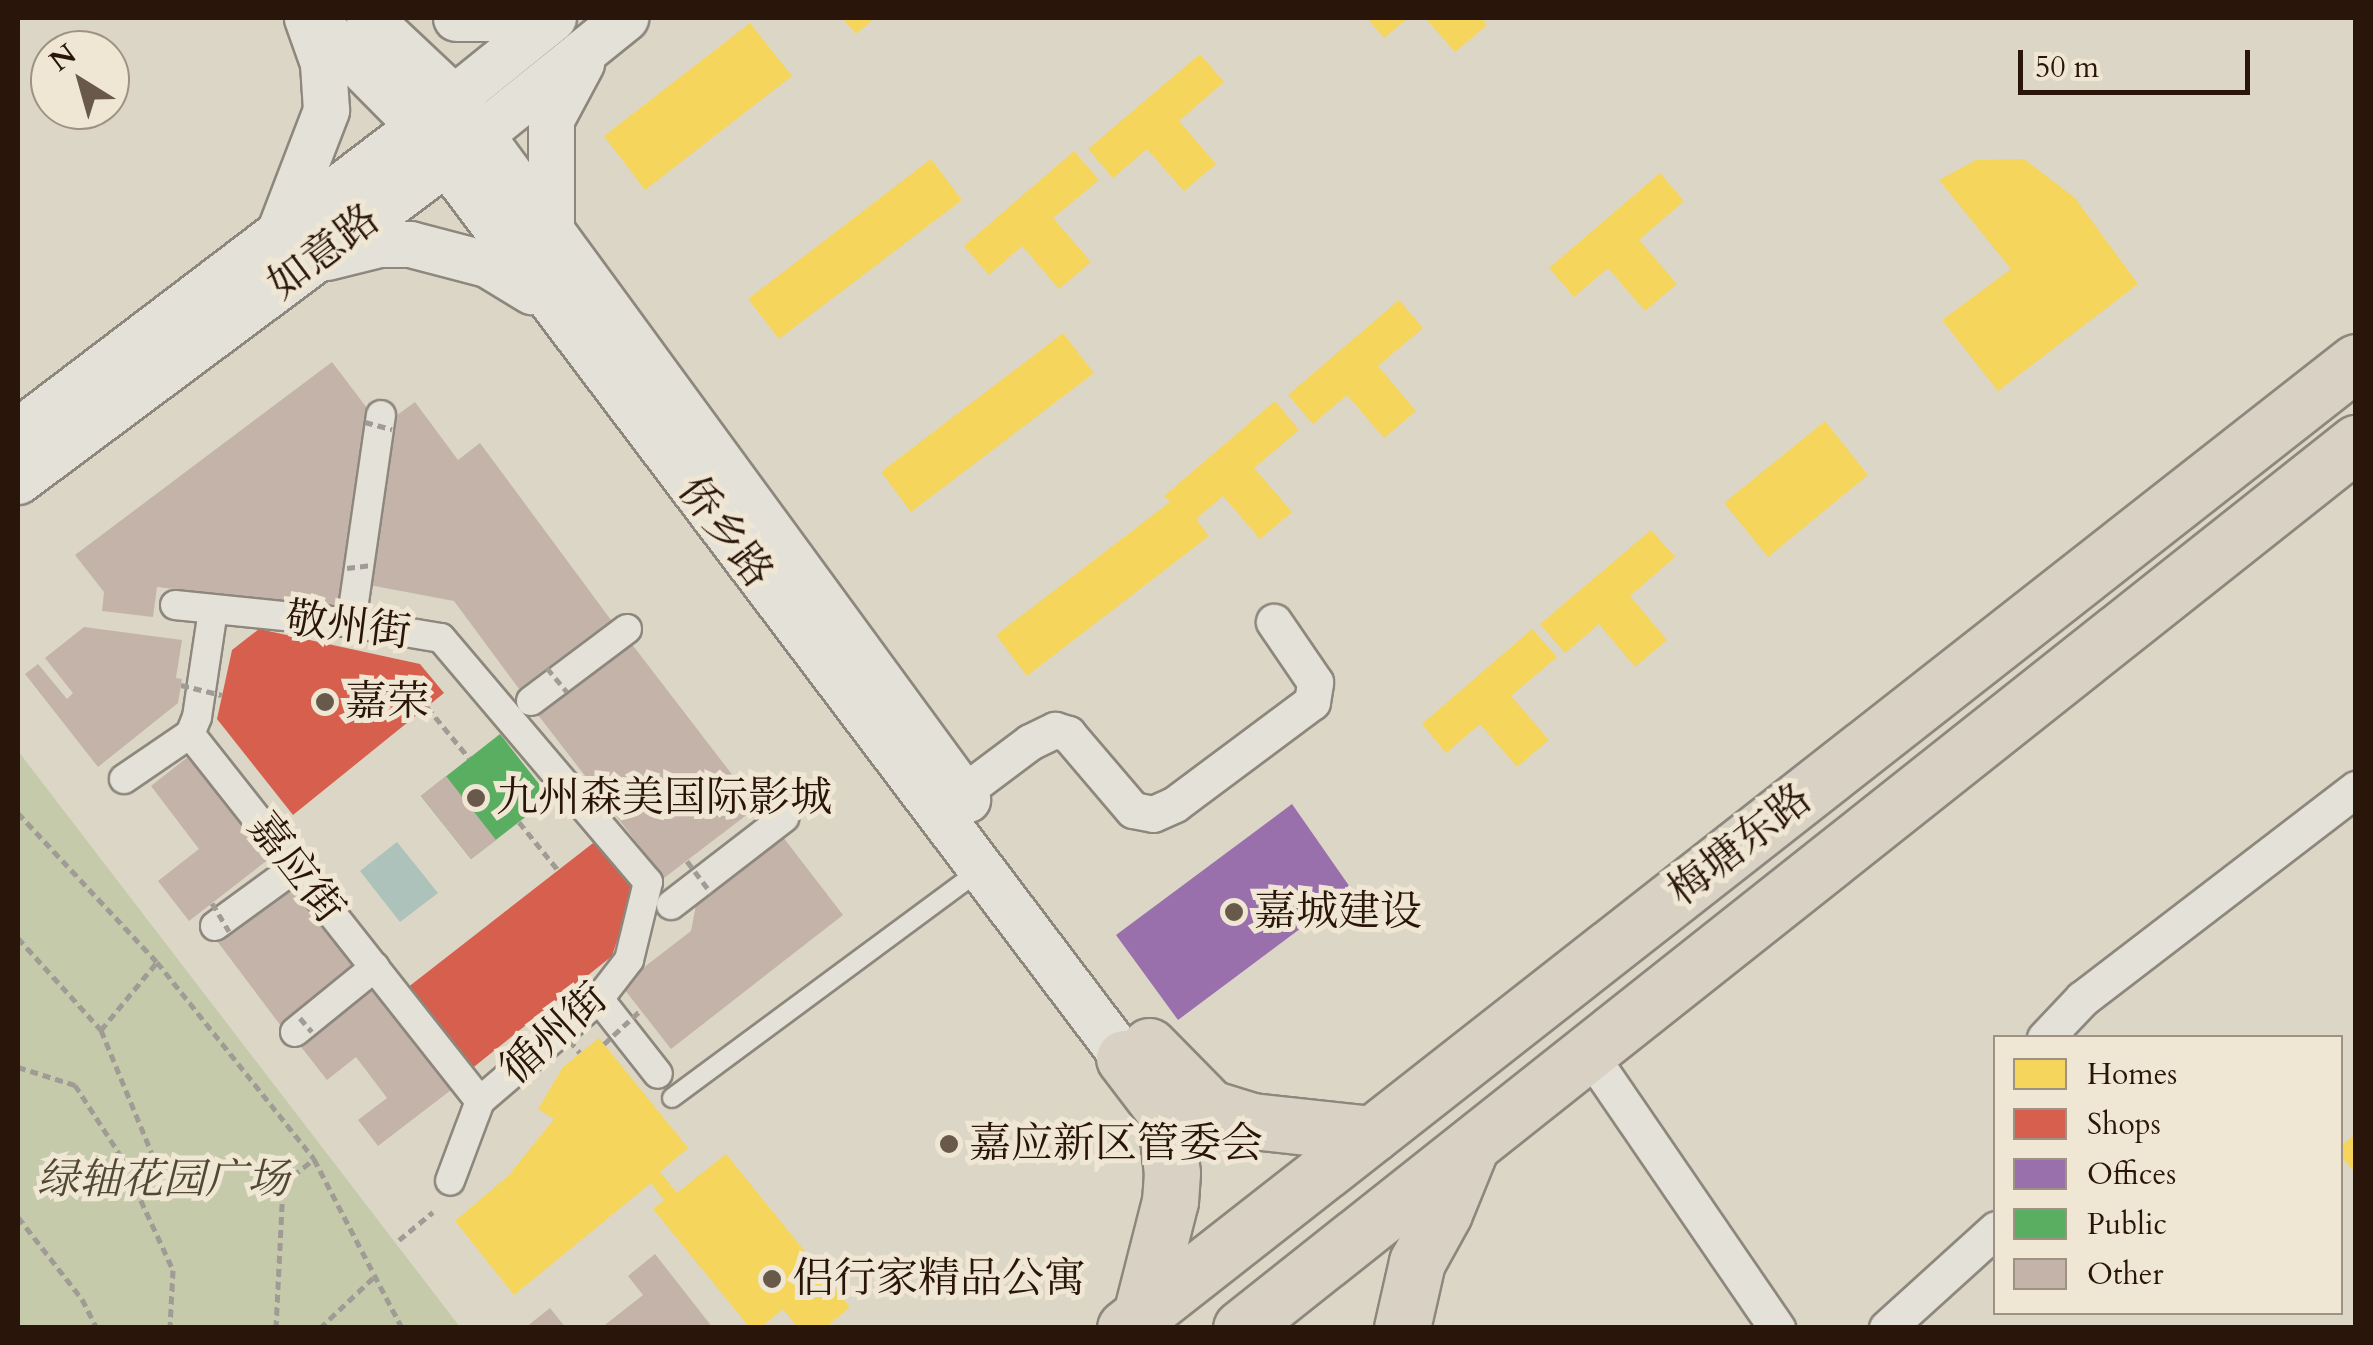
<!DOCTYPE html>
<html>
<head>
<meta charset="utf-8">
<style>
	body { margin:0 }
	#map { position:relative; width:2373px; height:1345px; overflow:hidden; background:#dcd6c6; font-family:Cardo,"Noto Serif SC",serif }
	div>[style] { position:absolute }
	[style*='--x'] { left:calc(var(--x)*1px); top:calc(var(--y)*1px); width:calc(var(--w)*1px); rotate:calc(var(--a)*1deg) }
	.green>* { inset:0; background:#c5caaa }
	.water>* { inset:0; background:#acc2ba }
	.homes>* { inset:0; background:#f6d55c }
	.shops>* { inset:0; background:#d6604d }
	.offices>* { inset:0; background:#9970ab }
	.public>* { inset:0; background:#5aae61 }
	.building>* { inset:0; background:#c4b3a9 }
	.path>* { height:5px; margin-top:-2.5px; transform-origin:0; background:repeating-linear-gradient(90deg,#a09b95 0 8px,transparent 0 13px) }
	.roads { filter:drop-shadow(2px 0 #8d877d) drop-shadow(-2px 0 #8d877d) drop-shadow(0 2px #8d877d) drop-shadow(0 -2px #8d877d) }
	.service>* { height:18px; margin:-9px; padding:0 9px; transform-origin:9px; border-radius:9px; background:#e4e1d9 }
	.pedestrian>* { height:28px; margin:-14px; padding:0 14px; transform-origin:14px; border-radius:14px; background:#e4e1d9 }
	.minor>* { height:35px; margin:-17.5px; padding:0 17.5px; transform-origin:17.5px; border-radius:17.5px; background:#e4e1d9 }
	.tertiary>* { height:45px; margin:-22.5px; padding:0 22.5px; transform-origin:22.5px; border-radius:22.5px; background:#e4e1d9 }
	.primary>* { height:55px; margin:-27.5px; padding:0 27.5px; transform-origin:27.5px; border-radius:27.5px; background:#d8d1c4 }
	.path-bridge>* { height:5px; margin-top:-2.5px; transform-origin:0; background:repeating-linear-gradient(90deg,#a09b95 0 8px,transparent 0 13px) }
	.dots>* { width:28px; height:28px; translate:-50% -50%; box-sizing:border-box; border:5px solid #efe6d3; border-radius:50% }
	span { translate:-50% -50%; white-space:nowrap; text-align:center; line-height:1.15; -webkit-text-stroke:10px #efe6d3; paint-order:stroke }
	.street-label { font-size:42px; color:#291509 }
	.poi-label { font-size:42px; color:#291509 }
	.left { translate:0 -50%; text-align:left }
	.park-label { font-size:42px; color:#524832; font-style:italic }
	.frame { position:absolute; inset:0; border:20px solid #291509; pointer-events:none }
	.legend { position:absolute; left:1993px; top:1035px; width:350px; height:280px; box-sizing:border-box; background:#efe6d3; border:2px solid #a09282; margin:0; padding:12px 18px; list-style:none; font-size:30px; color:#291509 }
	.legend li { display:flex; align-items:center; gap:20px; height:50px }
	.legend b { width:50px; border:2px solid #a09282 }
	.north { position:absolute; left:30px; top:30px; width:100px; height:100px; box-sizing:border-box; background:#efe6d3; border:2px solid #a09282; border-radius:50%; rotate:323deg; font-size:28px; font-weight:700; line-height:40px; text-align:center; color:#291509 }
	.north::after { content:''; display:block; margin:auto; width:35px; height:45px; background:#68594b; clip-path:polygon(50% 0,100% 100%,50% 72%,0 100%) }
	.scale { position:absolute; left:2018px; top:50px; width:232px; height:45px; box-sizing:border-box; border:5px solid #291509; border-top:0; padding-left:12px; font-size:30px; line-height:35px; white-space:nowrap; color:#291509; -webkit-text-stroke:8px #efe6d3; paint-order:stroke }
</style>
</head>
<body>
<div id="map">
	<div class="green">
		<div style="clip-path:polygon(18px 751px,460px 1327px,18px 1327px)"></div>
	</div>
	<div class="water">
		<div style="clip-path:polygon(397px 842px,438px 893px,400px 922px,360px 871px)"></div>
	</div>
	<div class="homes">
		<div style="clip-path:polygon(842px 18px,875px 18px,856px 34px)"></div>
		<div style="clip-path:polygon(1367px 18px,1408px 18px,1384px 38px)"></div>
		<div style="clip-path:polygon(1425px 18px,1481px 18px,1487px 25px,1455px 52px)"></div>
		<div style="clip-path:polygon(750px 23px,792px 76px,645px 190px,604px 136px)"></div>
		<div style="clip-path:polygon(1200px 54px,1224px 82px,1179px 121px,1216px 164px,1184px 191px,1147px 149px,1113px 178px,1088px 149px)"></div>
		<div style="clip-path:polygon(1074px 151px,1099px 180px,1053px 218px,1091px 262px,1059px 289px,1022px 246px,989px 275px,964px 246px)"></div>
		<div style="clip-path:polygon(931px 159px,962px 200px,779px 339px,748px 299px)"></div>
		<div style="clip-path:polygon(2024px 159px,2075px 198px,2138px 284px,1998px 391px,1942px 320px,2011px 269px,1939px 180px,1976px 160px)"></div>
		<div style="clip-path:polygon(1660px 173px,1684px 201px,1639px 240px,1677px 284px,1645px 311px,1608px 268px,1574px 297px,1549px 268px)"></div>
		<div style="clip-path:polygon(1399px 300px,1423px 328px,1378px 366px,1416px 411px,1384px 438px,1347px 395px,1313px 424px,1288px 395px)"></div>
		<div style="clip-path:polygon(1063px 333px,1094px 373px,911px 512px,881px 472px)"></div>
		<div style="clip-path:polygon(1275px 401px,1299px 430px,1254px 468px,1292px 512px,1260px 539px,1223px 496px,1196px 519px,1209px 536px,1027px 676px,996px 635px,1170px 502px,1164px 496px)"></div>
		<div style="clip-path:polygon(1825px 421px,1868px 475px,1768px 557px,1724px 503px)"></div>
		<div style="clip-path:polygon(1651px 530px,1675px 557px,1630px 596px,1667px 640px,1635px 667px,1599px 624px,1565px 653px,1540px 624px)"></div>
		<div style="clip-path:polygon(1532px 629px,1557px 657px,1511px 696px,1549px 740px,1517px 767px,1480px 724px,1446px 753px,1422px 724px)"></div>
		<div style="clip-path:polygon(599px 1038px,688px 1148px,660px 1172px,677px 1193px,726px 1154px,850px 1307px,825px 1328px,798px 1328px,783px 1309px,760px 1328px,750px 1328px,653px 1209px,664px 1200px,651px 1183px,514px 1295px,455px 1221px,508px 1176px,554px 1119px,538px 1109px,563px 1067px)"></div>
		<div style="clip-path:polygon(2356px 1134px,2356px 1174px,2340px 1155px,2340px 1146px)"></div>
	</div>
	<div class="shops">
		<div style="clip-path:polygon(259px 629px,420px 664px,444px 693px,293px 815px,217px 719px,232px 650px)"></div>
		<div style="clip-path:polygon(597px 840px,634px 889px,612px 956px,470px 1070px,407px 988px)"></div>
	</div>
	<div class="offices">
		<div style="clip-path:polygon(1292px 804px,1352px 890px,1178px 1020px,1116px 935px)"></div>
	</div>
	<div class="public">
		<div style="clip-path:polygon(500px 734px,550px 798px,471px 859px,421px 796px)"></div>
	</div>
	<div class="building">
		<div style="clip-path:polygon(332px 362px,367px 408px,342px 609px,157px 587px,153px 617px,102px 611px,104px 592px,75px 555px)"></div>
		<div style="clip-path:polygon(415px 402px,458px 460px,480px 443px,611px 620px,519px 689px,454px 601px,369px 585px,393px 418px)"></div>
		<div style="clip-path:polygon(84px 627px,182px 640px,176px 678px,182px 679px,178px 703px,98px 767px,25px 674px,38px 664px,67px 699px,73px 693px,45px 658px)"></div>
		<div style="clip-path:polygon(631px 643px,757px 807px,664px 878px,538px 715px)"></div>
		<div style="clip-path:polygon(189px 756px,270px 858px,189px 921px,158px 881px,199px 849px,151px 786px)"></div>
		<div style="clip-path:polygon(446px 776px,496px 840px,471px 859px,421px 796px)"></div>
		<div style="clip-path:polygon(783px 837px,843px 915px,671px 1049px,621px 985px,691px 931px,696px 905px)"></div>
		<div style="clip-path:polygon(297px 880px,365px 969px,284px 1030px,217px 941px)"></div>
		<div style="clip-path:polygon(375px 984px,455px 1087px,378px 1146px,358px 1120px,387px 1098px,356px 1057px,327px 1080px,298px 1043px)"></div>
		<div style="clip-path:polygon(655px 1254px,713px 1328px,601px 1328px,643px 1295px,628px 1276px)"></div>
		<div style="clip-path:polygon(550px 1308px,566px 1328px,525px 1328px)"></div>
	</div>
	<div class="path">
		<div style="--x:427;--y:707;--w:66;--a:50.5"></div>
		<div style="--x:18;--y:813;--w:204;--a:47"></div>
		<div style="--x:157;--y:962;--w:252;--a:51.4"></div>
		<div style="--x:314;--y:1159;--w:191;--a:62.5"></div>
		<div style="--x:519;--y:822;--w:62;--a:50.9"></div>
		<div style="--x:18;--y:938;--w:124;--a:47.9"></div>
		<div style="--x:101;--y:1030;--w:134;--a:67.6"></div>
		<div style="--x:101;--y:1030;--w:88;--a:-50.5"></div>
		<div style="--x:18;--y:1067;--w:60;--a:17.5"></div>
		<div style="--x:75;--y:1085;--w:81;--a:57.1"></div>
		<div style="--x:119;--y:1153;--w:129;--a:65.2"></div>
		<div style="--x:173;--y:1270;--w:58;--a:93"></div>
		<div style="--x:18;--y:1217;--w:104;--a:52"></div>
		<div style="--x:82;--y:1299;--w:33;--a:63"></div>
		<div style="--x:399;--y:1240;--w:44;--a:-39.5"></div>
		<div style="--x:276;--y:1328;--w:144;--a:-87.2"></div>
		<div style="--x:283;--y:1184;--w:40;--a:-39"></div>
		<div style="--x:320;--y:1328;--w:77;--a:-43.4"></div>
	</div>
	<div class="roads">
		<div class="service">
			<div style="--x:672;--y:1098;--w:385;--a:-36.5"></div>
		</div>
		<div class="pedestrian">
			<div style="--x:175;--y:605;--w:177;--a:5.8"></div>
			<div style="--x:351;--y:623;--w:91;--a:9.5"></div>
			<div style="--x:441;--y:638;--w:320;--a:49.7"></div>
			<div style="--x:648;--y:882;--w:80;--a:103.7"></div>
			<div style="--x:629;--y:960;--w:49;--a:127.6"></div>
			<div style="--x:599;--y:999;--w:157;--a:139.4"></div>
			<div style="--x:480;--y:1101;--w:85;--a:110.6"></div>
			<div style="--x:213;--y:610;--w:108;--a:98.5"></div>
			<div style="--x:197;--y:717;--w:18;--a:112"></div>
			<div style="--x:190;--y:734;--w:468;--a:51.7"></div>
			<div style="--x:351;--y:623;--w:210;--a:-81.8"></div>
			<div style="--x:531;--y:701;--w:120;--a:-36.9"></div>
			<div style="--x:124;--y:779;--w:80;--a:-34.3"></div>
			<div style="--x:671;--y:905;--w:143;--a:-37.6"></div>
			<div style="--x:215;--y:926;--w:100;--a:-36.1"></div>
			<div style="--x:599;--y:999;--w:95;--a:51.8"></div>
			<div style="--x:295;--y:1032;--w:103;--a:-39.1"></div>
		</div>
		<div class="minor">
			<div style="--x:962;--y:793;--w:85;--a:-36.9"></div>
			<div style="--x:1030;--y:742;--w:28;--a:-26"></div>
			<div style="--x:1055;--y:730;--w:14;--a:17"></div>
			<div style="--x:1068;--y:734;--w:100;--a:49.5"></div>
			<div style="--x:1133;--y:810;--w:20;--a:11"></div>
			<div style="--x:1153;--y:814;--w:24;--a:-24"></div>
			<div style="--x:1175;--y:804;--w:171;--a:-36.7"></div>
			<div style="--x:1312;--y:702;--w:20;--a:-81"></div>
			<div style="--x:1315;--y:682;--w:73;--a:-124.3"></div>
			<div style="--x:2045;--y:1038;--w:54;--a:-46.5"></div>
			<div style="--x:2082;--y:999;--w:345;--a:-37.5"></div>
			<div style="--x:1588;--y:1052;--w:335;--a:55.6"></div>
			<div style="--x:1887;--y:1328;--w:147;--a:-42.2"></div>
		</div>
		<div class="tertiary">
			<div style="--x:312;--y:18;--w:152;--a:45.3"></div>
			<div style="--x:419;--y:126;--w:1169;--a:52.89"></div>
			<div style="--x:369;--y:18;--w:117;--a:43.3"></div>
			<div style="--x:454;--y:98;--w:869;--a:53.8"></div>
			<div style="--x:456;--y:18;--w:39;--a:0"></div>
			<div style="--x:280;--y:230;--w:129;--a:-69"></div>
			<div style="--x:326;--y:110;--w:47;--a:-93.7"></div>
			<div style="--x:323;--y:63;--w:48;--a:-109.6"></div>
			<div style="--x:551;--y:233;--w:114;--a:-90"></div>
			<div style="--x:551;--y:119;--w:64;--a:-61.8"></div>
			<div style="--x:327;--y:257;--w:54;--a:-14"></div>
			<div style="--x:379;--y:244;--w:31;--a:0"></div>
			<div style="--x:410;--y:244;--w:80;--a:14.6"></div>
			<div style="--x:487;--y:264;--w:52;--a:31.5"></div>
			<div style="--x:18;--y:431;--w:504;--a:-37.26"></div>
			<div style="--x:419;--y:126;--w:172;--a:-38.9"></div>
			<div style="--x:18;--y:481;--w:534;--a:-36.7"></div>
			<div style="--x:446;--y:162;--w:230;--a:-38.8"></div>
		</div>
		<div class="primary">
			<div style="--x:1149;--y:1046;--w:87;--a:45.5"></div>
			<div style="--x:1210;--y:1108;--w:44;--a:17.2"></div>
			<div style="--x:1252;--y:1121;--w:121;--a:6.2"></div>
			<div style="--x:1124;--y:1058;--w:68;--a:52.8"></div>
			<div style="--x:1165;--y:1112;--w:61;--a:83.5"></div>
			<div style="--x:1172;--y:1173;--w:28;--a:94"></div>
			<div style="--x:1170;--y:1201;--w:118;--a:104.3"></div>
			<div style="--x:1125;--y:1328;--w:1565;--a:-38.12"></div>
			<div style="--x:1241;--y:1328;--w:1424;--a:-38.44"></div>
			<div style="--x:1402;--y:1328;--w:68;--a:-77.2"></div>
			<div style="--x:1417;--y:1262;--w:56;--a:-61.1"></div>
			<div style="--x:1444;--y:1213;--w:69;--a:-67.9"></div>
		</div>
	</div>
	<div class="path-bridge">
		<div style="--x:365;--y:422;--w:28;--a:15"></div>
		<div style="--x:347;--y:568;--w:25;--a:-7"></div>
		<div style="--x:547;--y:668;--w:31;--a:50"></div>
		<div style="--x:181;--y:685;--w:42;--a:13.7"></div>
		<div style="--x:687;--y:861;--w:40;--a:53"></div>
		<div style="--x:212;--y:903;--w:33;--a:59"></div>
		<div style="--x:545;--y:1010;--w:55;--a:50.9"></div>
		<div style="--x:300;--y:1018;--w:18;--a:49"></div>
		<div style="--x:604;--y:1044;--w:50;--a:-42.6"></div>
	</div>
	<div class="dots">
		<div style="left:325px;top:702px;background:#68594b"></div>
		<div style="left:476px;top:798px;background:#68594b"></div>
		<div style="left:1234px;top:912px;background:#68594b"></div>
		<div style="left:949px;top:1144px;background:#68594b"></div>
		<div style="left:772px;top:1279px;background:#68594b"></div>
	</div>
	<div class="street-label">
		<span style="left:324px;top:252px;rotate:-37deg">如意路</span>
		<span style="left:725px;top:532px;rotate:53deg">侨乡路</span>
		<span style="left:348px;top:626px;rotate:7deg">敬州街</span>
		<span style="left:1740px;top:845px;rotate:-38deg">梅塘东路</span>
		<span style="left:296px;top:868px;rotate:52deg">嘉应街</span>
		<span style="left:554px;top:1034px;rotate:-42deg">循州街</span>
	</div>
	<div class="poi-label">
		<span class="left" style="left:345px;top:702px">嘉荣</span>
		<span class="left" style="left:496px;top:798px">九州森美国际影城</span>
		<span class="left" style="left:1254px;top:912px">嘉城建设</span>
		<span class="left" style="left:969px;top:1144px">嘉应新区管委会</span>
		<span class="left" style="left:792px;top:1279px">侣行家精品公寓</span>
	</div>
	<div class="park-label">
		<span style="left:163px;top:1180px">绿轴花园广场</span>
	</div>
	<div class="frame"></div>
	<ul class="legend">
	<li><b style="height:28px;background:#f6d55c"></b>Homes</li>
	<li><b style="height:28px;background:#d6604d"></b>Shops</li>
	<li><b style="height:28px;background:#9970ab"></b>Offices</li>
	<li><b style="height:28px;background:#5aae61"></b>Public</li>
	<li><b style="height:28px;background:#c4b3a9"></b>Other</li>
	</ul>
	<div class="north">N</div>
	<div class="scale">50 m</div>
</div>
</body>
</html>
